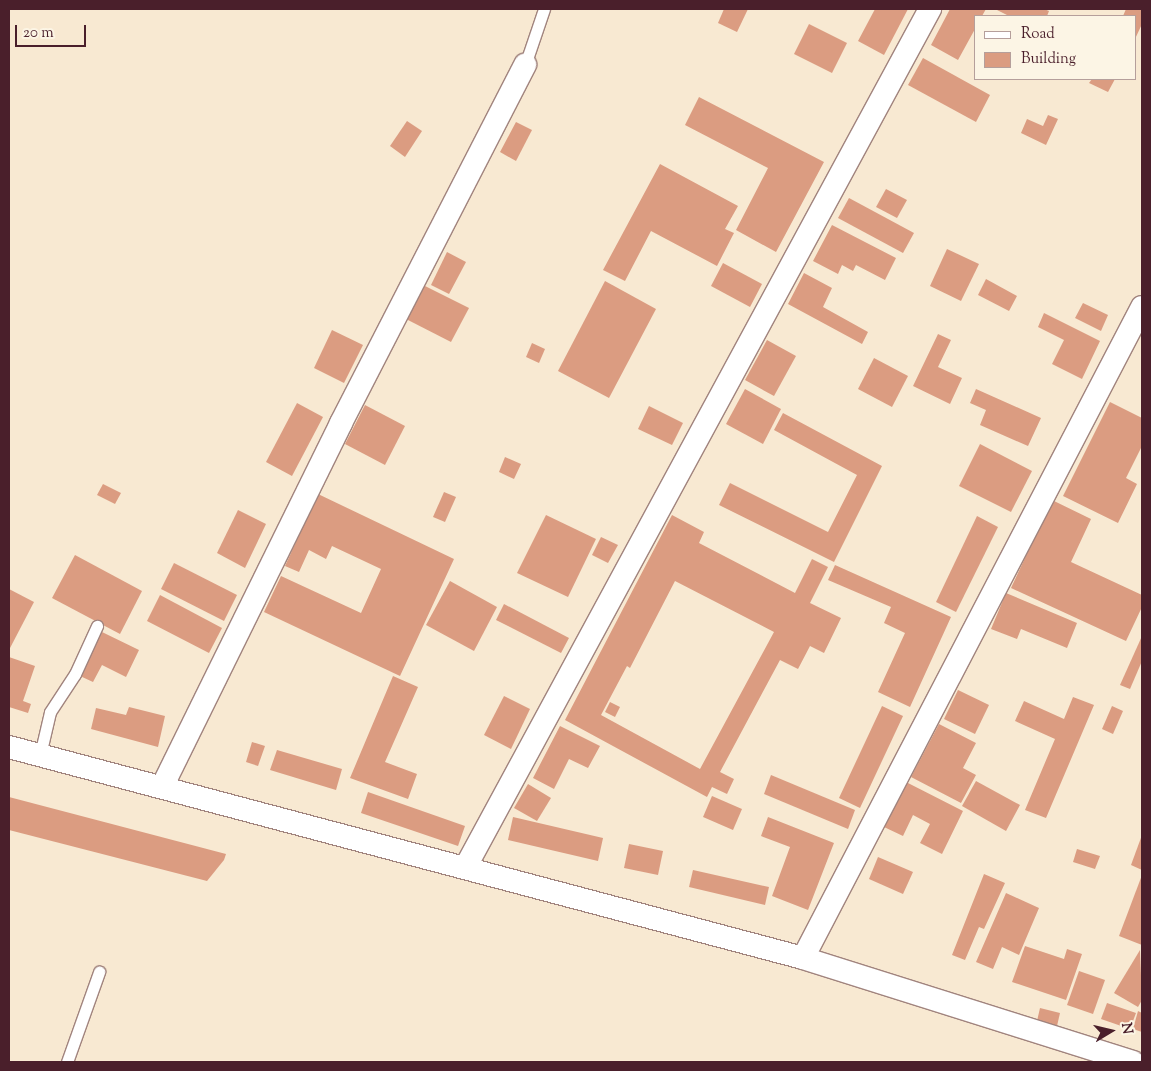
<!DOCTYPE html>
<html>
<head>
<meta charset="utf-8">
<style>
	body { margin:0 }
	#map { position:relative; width:1151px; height:1071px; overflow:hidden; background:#f8e9d2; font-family:"Sorts Mill Goudy",serif }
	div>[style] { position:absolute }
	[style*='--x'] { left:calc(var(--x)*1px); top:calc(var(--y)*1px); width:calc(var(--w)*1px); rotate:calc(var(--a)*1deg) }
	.building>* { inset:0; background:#db9c81 }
	.roads { filter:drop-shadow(1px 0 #a1847e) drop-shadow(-1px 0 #a1847e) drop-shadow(0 1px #a1847e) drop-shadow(0 -1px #a1847e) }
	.lane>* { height:11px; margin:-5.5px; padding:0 5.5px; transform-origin:5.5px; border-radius:5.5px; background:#fff }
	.street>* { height:22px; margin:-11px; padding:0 11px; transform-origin:11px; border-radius:11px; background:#fff }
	span { translate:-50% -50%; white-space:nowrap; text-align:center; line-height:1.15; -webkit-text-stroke:4.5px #fcf5e5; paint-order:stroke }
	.frame { position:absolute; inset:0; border:10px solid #4a1f2b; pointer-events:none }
	.legend { position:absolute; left:974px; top:15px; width:162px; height:65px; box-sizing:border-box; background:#fcf5e5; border:1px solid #b59f9b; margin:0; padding:6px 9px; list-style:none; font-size:15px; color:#4a1f2b }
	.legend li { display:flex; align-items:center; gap:10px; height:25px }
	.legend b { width:25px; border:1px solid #b59f9b }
	.north { position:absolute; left:1086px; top:1006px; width:50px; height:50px; -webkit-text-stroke:4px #fcf5e5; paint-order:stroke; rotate:81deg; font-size:14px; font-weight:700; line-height:20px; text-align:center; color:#4a1f2b }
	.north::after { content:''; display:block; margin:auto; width:18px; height:22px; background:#4a1f2b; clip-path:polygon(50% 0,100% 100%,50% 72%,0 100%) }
	.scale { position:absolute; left:15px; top:25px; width:71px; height:22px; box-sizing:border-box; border:2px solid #4a1f2b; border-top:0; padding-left:6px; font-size:15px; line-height:18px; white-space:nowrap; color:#4a1f2b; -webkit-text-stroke:4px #fcf5e5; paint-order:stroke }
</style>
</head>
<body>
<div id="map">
	<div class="building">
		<div style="clip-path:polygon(724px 9px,748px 9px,737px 32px,718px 23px)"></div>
		<div style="clip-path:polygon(875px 9px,908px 9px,884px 55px,858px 41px)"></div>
		<div style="clip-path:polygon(950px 9px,986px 9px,982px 16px,975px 16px,975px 29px,958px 60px,931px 45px)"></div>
		<div style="clip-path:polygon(995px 9px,1044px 9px,1049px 11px,1047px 16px,1009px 16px)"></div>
		<div style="clip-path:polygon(1126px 9px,1142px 9px,1142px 24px,1135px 39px,1135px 16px,1123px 16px)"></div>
		<div style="clip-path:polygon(809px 24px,847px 43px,832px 73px,794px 54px)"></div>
		<div style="clip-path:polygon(923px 58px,990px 95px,976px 122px,908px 85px)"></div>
		<div style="clip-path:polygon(1092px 79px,1115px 79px,1108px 92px,1089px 83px)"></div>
		<div style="clip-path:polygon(699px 97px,824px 162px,776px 252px,736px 230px,768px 168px,685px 125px)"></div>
		<div style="clip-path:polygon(1048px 115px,1058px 119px,1046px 145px,1021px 133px,1027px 119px,1043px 126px)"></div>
		<div style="clip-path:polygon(407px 121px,422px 131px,405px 157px,390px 146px)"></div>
		<div style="clip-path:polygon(516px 122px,532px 130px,516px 161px,500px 152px)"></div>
		<div style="clip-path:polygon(660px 164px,738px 206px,725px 229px,734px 233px,717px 266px,651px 231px,625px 281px,603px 270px)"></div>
		<div style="clip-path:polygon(886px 189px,907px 200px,897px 218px,876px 207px)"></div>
		<div style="clip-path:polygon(849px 198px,914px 233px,903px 253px,838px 218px)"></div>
		<div style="clip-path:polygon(832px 225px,896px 258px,885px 280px,856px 265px,853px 271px,842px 265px,838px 274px,813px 261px)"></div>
		<div style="clip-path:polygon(947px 249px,979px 264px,961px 301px,930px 286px)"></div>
		<div style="clip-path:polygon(447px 252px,466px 262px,449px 294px,431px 285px)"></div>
		<div style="clip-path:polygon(723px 263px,762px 284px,750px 307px,711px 286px)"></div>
		<div style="clip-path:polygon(804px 273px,832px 288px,823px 307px,868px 332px,862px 344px,788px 304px)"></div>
		<div style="clip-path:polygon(986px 279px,1017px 296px,1009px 311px,978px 295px)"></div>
		<div style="clip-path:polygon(605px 281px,656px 309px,609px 398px,558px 371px)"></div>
		<div style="clip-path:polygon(423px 285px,469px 308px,451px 342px,406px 319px)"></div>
		<div style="clip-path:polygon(1083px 303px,1108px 315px,1101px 331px,1075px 318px)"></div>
		<div style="clip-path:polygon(1044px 313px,1100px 341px,1082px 379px,1052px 364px,1064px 340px,1038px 327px)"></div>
		<div style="clip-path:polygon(332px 330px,363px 345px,344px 383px,314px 368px)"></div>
		<div style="clip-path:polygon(938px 334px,951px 340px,938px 367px,962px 378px,950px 404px,913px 386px)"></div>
		<div style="clip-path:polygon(767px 340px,796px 356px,774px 396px,745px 380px)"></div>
		<div style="clip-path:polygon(532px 343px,545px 349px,539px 363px,526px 357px)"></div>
		<div style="clip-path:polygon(874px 358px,908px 376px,892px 407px,858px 389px)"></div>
		<div style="clip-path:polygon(745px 389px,781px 409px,763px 444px,726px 424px)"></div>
		<div style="clip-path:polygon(976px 389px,1041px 418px,1028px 446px,980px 425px,986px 410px,970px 403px)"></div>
		<div style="clip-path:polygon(1110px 402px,1142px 418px,1142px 446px,1126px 478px,1137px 484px,1118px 523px,1063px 496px)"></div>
		<div style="clip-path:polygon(297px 403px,323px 417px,292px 476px,266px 462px)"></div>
		<div style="clip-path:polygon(365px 405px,405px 426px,385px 465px,345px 444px)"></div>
		<div style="clip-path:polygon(649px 406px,683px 423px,672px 445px,638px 429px)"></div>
		<div style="clip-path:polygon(783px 413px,882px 466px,834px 562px,719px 505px,730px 483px,828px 532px,857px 475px,774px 430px)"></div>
		<div style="clip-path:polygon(980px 444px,1032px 471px,1011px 512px,959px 486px)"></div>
		<div style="clip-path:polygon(505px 457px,521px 464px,514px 479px,499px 472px)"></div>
		<div style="clip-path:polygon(103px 484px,121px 493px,115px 504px,97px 495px)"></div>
		<div style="clip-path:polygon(444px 492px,456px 497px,445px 522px,433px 517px)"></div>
		<div style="clip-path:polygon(318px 494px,454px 559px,400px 676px,264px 612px,281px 576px,361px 613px,381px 569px,332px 546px,326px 559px,309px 550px,299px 572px,285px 566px)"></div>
		<div style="clip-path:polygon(1052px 500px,1091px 519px,1071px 562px,1142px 595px,1142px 607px,1126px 641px,1011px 588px)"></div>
		<div style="clip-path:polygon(238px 510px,266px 524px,245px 568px,217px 553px)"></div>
		<div style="clip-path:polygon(546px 515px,596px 539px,568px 597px,517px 573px)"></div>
		<div style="clip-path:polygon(evenodd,672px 515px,704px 532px,699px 543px,795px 593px,812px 559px,828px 567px,810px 603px,841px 618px,824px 653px,810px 646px,798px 669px,780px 660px,720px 772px,734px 779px,727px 794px,712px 787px,707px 797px,565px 720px,672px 515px,675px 581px,774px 632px,700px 769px,601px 715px,627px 666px,630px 668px,675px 581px)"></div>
		<div style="clip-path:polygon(977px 516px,998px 527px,956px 612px,936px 602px)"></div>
		<div style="clip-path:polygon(601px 537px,618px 545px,608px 563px,592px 555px)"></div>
		<div style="clip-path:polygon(75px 555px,142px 591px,120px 634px,52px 598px)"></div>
		<div style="clip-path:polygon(174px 563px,237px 595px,224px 621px,161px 589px)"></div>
		<div style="clip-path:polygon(835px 565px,951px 617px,910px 707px,878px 692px,905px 633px,884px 623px,891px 607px,828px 580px)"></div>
		<div style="clip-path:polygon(450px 581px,497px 607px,474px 651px,426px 625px)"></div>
		<div style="clip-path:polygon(9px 589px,34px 602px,9px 650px)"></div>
		<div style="clip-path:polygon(1006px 593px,1077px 623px,1067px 648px,1021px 629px,1017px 639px,991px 629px)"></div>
		<div style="clip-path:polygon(160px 595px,222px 628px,209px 653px,147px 621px)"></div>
		<div style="clip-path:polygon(504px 604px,569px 638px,561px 653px,496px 620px)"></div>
		<div style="clip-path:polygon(102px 632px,139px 650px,126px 677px,102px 665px,93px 682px,80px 676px)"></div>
		<div style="clip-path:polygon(1142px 636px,1142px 661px,1130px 689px,1120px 685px)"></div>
		<div style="clip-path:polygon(9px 657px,35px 666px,23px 701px,31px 704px,28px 713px,9px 707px)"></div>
		<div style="clip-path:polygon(393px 676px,418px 687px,385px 762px,417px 774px,408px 799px,350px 778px)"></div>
		<div style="clip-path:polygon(958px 690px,989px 705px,975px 734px,944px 719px)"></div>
		<div style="clip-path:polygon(504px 696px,530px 709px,511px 749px,484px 735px)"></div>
		<div style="clip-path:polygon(1073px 697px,1094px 705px,1046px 818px,1025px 810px,1055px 739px,1015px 721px,1024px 701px,1064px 719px)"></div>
		<div style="clip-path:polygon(610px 702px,620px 707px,615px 717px,605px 712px)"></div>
		<div style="clip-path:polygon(882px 706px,903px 716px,860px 808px,839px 798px)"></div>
		<div style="clip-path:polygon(1112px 706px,1123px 711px,1113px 734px,1102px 729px)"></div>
		<div style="clip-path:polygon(129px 707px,165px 716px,158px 747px,91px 729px,96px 708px,126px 715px)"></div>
		<div style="clip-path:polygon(939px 724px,976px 743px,963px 768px,976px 775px,961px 803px,911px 777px)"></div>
		<div style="clip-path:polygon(560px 726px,600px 746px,588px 768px,569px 759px,554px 789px,533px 778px)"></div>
		<div style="clip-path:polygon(252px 742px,265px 746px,258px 766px,246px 762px)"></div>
		<div style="clip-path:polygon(277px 750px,342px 769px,336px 790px,270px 770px)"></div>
		<div style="clip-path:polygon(771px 775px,855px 810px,848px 829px,764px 794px)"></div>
		<div style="clip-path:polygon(976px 781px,1020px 805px,1006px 831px,962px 806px)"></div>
		<div style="clip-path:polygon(906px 782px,963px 811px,942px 854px,920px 843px,930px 824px,913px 815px,903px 836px,884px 827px)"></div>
		<div style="clip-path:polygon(528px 784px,551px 798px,537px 821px,514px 808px)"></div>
		<div style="clip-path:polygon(368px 792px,465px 826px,458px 846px,361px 813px)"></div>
		<div style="clip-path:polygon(712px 796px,742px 809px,733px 830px,703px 817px)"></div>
		<div style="clip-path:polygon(9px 797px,226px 854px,224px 860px,207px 881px,9px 830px)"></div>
		<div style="clip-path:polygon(513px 817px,603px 838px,598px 861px,508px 840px)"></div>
		<div style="clip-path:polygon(768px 817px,834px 843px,808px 910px,772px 896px,790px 847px,761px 836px)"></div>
		<div style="clip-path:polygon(1142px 835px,1142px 870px,1131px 865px)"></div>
		<div style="clip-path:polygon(629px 844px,663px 851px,658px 875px,624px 868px)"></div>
		<div style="clip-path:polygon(1077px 849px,1100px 856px,1095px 869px,1073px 862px)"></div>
		<div style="clip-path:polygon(878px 857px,913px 872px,903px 894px,869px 879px)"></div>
		<div style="clip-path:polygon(693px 870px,769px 887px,765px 905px,689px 887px)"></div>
		<div style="clip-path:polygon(984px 874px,1005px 883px,984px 929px,979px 927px,965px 960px,952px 955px)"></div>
		<div style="clip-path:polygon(1142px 875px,1142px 945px,1119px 936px)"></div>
		<div style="clip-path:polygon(1006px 893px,1039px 908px,1019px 955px,1002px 947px,993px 969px,976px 962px)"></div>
		<div style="clip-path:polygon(1025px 946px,1064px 959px,1067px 949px,1082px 954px,1066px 1000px,1012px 982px)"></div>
		<div style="clip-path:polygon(1140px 950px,1142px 1000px,1138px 1007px,1114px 993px)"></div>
		<div style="clip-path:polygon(1079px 971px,1105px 980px,1093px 1014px,1067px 1005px)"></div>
		<div style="clip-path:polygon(1107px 1003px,1136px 1013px,1130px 1029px,1101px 1019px)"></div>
		<div style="clip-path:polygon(1040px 1008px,1060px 1013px,1057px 1026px,1037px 1021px)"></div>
		<div style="clip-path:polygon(1138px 1011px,1142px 1013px,1142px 1032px,1133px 1029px)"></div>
	</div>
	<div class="roads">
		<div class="lane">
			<div style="--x:525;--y:65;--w:59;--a:-71.3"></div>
			<div style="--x:40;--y:755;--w:44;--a:-76.9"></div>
			<div style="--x:50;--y:712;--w:45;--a:-56.7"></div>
			<div style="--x:75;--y:674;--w:53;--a:-65.4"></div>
			<div style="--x:67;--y:1062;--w:96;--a:-70.4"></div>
		</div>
		<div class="street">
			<div style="--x:9;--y:747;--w:822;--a:14.88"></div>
			<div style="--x:803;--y:958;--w:346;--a:17.5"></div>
			<div style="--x:163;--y:785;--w:403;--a:-63.8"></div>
			<div style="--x:341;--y:423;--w:403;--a:-62.8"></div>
			<div style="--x:465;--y:868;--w:977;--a:-61.57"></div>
			<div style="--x:803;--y:958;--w:734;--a:-62.49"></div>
		</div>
	</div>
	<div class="frame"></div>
	<ul class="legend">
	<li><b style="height:6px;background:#fff"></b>Road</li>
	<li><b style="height:14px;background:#db9c81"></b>Building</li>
	</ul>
	<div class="north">N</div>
	<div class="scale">20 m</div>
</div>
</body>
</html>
